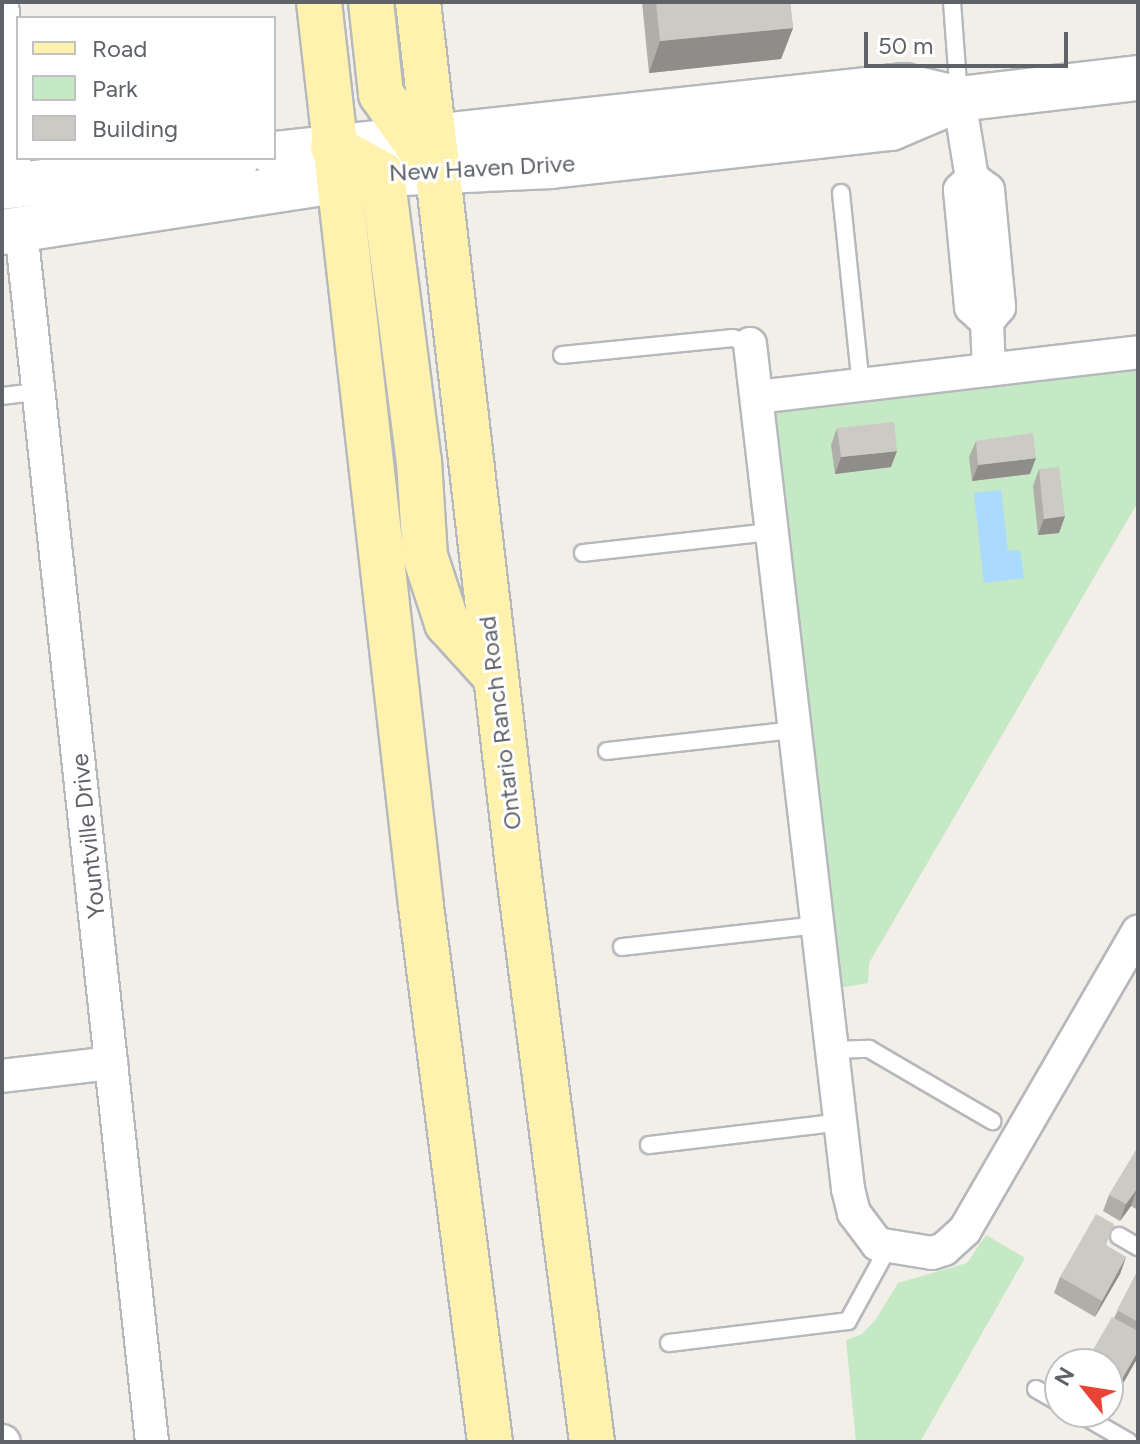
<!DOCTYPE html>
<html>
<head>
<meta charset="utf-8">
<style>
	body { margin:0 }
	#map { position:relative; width:1140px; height:1444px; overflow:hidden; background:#f1efe8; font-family:Figtree,sans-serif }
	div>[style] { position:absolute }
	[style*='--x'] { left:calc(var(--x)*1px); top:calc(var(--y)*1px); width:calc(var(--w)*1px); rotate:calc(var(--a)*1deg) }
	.green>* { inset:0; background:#c5e8c5 }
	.water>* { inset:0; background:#aadaff }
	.roads { filter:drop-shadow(2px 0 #b5b8bc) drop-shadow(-2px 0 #b5b8bc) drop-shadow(0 2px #b5b8bc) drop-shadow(0 -2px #b5b8bc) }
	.lane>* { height:16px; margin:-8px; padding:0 8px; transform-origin:8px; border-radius:8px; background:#fff }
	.street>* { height:32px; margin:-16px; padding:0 16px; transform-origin:16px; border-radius:16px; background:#fff }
	.secondary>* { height:44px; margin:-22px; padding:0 22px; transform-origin:22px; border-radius:22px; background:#fff }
	.primary>* { height:44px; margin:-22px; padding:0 22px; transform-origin:22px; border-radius:22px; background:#fff2af }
	.wall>* { inset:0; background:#afaea9 }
	.shaded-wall>* { inset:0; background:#8f8d8a }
	.building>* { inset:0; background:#cccac5 }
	span { translate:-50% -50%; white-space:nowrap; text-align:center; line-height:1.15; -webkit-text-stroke:6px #fff; paint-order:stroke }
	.street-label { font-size:24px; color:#5f6368 }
	.frame { position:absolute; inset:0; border:4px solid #5f6368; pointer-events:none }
	.legend { position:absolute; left:16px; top:16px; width:260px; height:144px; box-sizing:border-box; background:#fff; border:2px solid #bfc1c3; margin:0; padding:10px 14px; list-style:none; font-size:24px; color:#5f6368 }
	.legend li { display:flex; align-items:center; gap:16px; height:40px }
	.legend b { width:40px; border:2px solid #bfc1c3 }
	.north { position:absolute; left:1044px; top:1348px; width:80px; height:80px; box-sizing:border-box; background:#fff; border:2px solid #bfc1c3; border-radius:50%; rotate:300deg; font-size:22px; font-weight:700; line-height:32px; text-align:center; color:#5f6368 }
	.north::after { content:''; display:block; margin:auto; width:28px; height:36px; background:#ea4335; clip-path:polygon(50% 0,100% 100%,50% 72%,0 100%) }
	.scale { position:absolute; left:864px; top:32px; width:204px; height:36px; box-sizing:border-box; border:4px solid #5f6368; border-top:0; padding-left:10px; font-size:24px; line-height:28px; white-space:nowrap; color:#5f6368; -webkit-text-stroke:6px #fff; paint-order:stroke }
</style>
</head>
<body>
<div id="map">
	<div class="green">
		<div style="clip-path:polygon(1138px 370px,1138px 502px,869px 963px,868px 983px,839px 988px,776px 411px)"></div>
		<div style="clip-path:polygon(986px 1235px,1025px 1258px,920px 1442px,856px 1442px,846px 1340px,862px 1334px,876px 1319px,898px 1283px,967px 1263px)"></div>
	</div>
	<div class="water">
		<div style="clip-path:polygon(1001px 490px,1008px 551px,1020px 550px,1024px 578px,984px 583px,974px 493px)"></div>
	</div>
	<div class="roads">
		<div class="lane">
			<div style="--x:952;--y:2;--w:96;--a:85.8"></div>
			<div style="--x:841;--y:193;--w:194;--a:84.1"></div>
			<div style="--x:562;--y:355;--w:172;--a:-5.7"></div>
			<div style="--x:733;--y:338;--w:18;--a:19"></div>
			<div style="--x:2;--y:396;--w:39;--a:-7"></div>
			<div style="--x:583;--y:553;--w:189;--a:-6.4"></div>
			<div style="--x:607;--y:751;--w:188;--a:-6.4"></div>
			<div style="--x:622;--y:947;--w:196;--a:-6.4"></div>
			<div style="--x:832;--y:1050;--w:37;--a:-2"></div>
			<div style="--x:869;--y:1049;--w:143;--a:30.3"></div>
			<div style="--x:649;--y:1145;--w:193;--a:-6.8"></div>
			<div style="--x:1119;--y:1236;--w:22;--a:30"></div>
			<div style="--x:669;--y:1343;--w:180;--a:-7"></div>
			<div style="--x:848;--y:1321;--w:83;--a:-61.3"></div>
			<div style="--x:1036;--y:1389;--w:28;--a:30"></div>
			<div style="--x:1077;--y:1412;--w:60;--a:30"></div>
		</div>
		<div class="street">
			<div style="--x:2;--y:2;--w:182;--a:85.6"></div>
			<div style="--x:959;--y:99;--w:80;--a:80.7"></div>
			<div style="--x:972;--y:178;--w:20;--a:37"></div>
			<div style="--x:988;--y:190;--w:118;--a:84.6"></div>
			<div style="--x:999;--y:307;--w:19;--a:129"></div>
			<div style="--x:987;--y:322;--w:48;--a:87.6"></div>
			<div style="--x:972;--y:178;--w:17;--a:135"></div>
			<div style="--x:960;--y:190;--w:118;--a:84.6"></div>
			<div style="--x:971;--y:307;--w:22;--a:43"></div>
			<div style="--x:21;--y:230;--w:1219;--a:83.83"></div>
			<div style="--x:750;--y:344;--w:851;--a:83.38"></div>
			<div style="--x:848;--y:1189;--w:25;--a:76"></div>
			<div style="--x:854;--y:1213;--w:39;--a:53"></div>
			<div style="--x:877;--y:1244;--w:56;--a:9.3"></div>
			<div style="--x:932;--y:1253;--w:13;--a:-18"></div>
			<div style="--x:944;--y:1249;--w:28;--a:-42"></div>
			<div style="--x:965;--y:1230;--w:345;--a:-59.9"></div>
			<div style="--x:757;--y:397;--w:384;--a:-6.7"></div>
			<div style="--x:2;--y:1076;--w:110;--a:-6.8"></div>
			<div style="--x:2;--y:1441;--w:2;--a:27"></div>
		</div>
		<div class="secondary">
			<div style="--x:274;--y:154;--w:634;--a:-6.16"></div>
			<div style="--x:904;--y:86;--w:57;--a:13.3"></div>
			<div style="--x:2;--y:187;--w:237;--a:-7"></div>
			<div style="--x:2;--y:232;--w:384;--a:-8.7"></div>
			<div style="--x:382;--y:174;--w:169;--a:-2.7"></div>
			<div style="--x:551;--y:166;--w:342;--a:-6.4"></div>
			<div style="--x:891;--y:128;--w:74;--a:-23.1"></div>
			<div style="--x:959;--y:99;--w:180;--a:-6.7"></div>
		</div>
		<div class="primary">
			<div style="--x:319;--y:2;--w:910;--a:83.56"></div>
			<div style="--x:421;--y:906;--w:540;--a:82.66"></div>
			<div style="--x:371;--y:2;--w:93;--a:83.8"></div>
			<div style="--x:381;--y:94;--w:92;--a:54.8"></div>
			<div style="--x:418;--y:2;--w:879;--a:83.4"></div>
			<div style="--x:519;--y:875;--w:572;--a:82.66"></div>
			<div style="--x:333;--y:147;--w:56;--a:28.9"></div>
			<div style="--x:382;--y:174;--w:289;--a:82.7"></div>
			<div style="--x:419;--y:461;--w:95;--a:86.4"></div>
			<div style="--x:425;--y:556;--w:71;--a:71.8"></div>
			<div style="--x:447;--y:623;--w:72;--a:47.8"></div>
		</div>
	</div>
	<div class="wall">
		<div style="clip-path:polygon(642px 2px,790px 2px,793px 28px,781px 59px,649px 73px)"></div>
		<div style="clip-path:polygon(837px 428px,891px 467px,835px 474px,831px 445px)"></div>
		<div style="clip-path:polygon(976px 441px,1030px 474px,972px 481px,969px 457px)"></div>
		<div style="clip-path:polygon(1039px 469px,1065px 516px,1059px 533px,1038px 535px,1033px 486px)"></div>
		<div style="clip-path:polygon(1138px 1147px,1138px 1210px,1131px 1206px,1120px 1221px,1103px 1211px,1109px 1195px)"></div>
		<div style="clip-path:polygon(1106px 1246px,1126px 1257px,1120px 1274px,1095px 1317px,1054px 1293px,1060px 1277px)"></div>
		<div style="clip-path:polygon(1138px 1270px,1138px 1357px,1112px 1403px,1108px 1400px,1108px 1364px,1085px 1364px,1114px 1318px)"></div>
	</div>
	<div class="shaded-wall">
		<div style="clip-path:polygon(793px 28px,781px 59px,649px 73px,660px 41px)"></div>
		<div style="clip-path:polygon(897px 451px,891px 467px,835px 474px,841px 457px)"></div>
		<div style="clip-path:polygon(1036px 458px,1030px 474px,972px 481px,978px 465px)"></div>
		<div style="clip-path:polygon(1065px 516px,1059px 533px,1038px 535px,1044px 519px)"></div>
		<div style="clip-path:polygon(1137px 1189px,1131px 1206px,1120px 1221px,1126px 1204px)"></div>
		<div style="clip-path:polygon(1126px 1257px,1120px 1274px,1095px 1317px,1102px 1301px)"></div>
		<div style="clip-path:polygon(1138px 1351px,1138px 1357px,1112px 1403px,1118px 1386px)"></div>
	</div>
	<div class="building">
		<div style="clip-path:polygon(656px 2px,790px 2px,793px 28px,660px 41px)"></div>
		<div style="clip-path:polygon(894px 422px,897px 451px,841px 457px,837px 428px)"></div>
		<div style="clip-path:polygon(1033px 433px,1036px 458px,978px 465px,976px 441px)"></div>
		<div style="clip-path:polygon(1059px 467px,1065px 516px,1044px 519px,1039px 469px)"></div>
		<div style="clip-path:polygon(1138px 1147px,1138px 1190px,1137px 1189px,1126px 1204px,1109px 1195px)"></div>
		<div style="clip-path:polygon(1096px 1214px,1114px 1224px,1106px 1245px,1126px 1257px,1102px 1301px,1060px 1277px)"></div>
		<div style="clip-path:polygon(1138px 1270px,1138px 1322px,1117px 1310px)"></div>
		<div style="clip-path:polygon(1112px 1317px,1138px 1331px,1138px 1351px,1118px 1386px,1108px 1378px,1108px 1364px,1091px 1364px,1087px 1360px)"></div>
	</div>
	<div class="street-label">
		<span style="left:482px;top:168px;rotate:-3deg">New Haven Drive</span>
		<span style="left:500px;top:723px;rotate:-97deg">Ontario Ranch Road</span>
		<span style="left:88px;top:836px;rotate:-96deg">Yountville Drive</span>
	</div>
	<div class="frame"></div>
	<ul class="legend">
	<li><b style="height:10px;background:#fff2af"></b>Road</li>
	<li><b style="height:22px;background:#c5e8c5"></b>Park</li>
	<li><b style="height:22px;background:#cccac5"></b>Building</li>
	</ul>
	<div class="north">N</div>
	<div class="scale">50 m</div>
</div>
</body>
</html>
